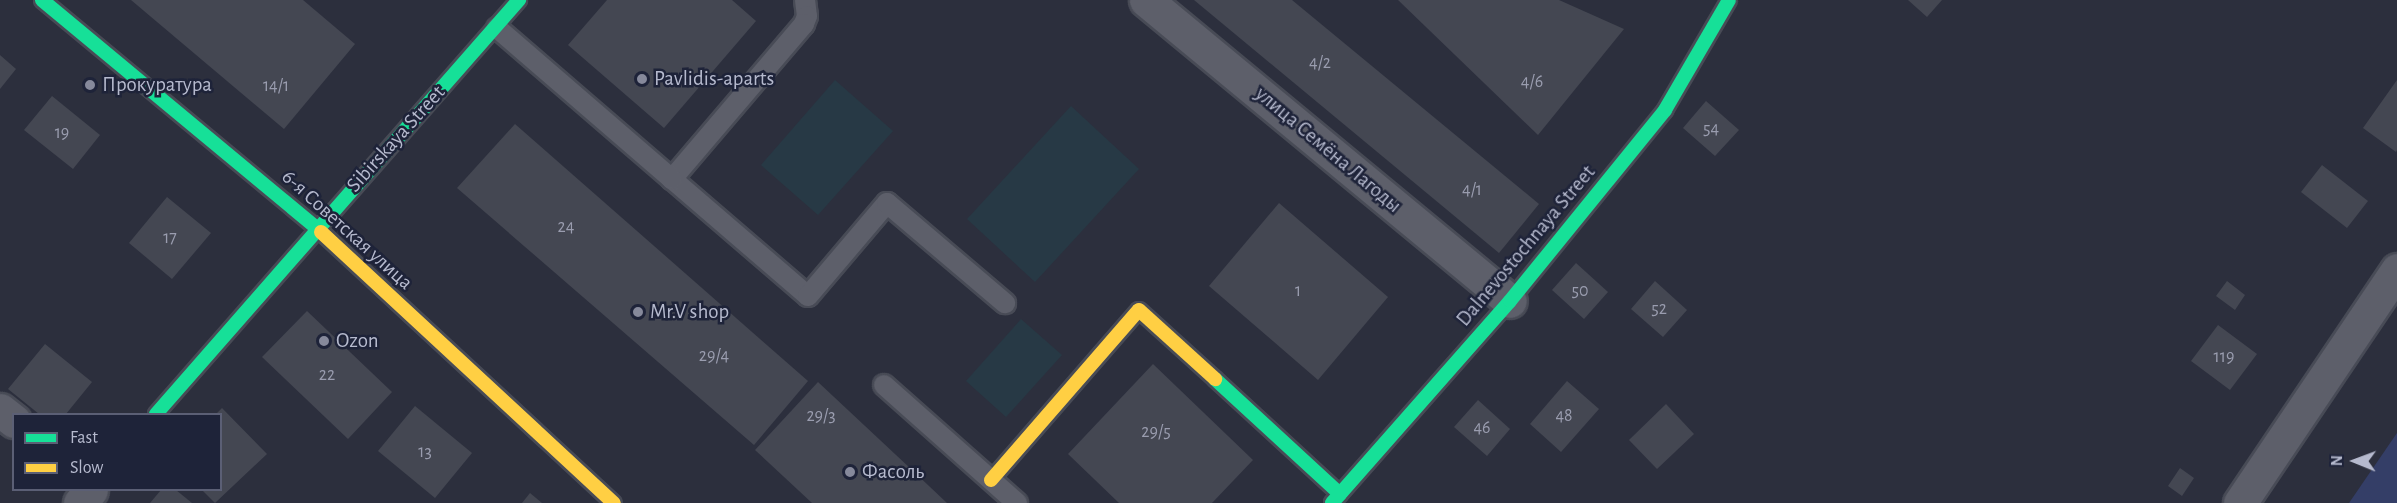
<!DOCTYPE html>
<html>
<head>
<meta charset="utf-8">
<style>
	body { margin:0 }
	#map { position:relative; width:2397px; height:503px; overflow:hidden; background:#2c2f3d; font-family:"Alegreya Sans",sans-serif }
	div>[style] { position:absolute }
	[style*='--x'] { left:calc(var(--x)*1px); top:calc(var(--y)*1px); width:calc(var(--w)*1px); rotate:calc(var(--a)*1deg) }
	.green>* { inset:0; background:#273945 }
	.water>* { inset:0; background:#343e67 }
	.building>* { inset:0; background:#444752 }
	.roads { filter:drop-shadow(2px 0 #484b56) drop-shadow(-2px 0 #484b56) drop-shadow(0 2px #484b56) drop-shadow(0 -2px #484b56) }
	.lane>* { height:20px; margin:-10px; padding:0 10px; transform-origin:10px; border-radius:10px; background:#5d5f6a }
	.street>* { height:33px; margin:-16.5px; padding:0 16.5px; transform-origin:16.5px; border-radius:16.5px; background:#5d5f6a }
	.fast>* { height:14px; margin:-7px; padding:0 7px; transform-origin:7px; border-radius:7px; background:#16e098 }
	.slow>* { height:14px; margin:-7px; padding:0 7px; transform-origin:7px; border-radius:7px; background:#ffcf43 }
	.dots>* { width:16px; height:16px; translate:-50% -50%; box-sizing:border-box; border:3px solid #1e2339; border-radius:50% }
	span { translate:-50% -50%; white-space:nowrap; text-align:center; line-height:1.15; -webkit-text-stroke:5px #1e2339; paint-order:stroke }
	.number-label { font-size:18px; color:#9a9daf }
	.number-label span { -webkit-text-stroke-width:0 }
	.poi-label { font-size:21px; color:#b6bace }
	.left { translate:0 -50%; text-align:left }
	.street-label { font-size:21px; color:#b6bace }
	.legend { position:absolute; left:12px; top:413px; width:210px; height:78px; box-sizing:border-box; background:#1e2339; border:2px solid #5b5f75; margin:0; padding:8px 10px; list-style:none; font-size:18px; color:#b6bace }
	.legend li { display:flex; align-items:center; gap:12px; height:30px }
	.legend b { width:30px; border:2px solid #5b5f75 }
	.north { position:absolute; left:2325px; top:431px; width:60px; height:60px; -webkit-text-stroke:4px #1e2339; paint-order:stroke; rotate:271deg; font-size:16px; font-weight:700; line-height:24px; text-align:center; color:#b6bace }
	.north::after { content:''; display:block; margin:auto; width:21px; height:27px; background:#b6bace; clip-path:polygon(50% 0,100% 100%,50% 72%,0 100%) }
</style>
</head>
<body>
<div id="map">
	<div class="green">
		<div style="clip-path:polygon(835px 80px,893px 131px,818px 215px,761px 165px)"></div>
		<div style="clip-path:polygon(1071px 106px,1139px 169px,1035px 282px,967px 219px)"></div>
		<div style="clip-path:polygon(1021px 319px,1062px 355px,1006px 417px,966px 381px)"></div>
	</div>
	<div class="water">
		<div style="clip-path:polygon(2397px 433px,2397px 503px,2349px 503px)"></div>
	</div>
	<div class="building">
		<div style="clip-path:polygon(131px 0,303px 0,355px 44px,284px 129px)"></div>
		<div style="clip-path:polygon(607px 0,732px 0,756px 21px,664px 128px,568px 45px)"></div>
		<div style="clip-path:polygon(1194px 0,1292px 0,1539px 204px,1499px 253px)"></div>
		<div style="clip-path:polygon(1398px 0,1559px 0,1624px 29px,1538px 135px)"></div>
		<div style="clip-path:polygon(1908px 0,1942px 0,1927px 17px)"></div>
		<div style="clip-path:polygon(0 55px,16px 69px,0 89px)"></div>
		<div style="clip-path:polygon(2397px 80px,2397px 150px,2396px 152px,2363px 128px)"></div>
		<div style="clip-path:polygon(52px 96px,100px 135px,73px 169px,24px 130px)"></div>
		<div style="clip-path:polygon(1706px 101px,1739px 130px,1715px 156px,1683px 128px)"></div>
		<div style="clip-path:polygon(515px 124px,808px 381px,754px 445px,457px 188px)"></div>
		<div style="clip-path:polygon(2322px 165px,2368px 201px,2347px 228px,2301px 192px)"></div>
		<div style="clip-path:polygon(167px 197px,211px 233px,172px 279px,129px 243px)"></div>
		<div style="clip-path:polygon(1279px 203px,1388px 297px,1318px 380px,1209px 286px)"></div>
		<div style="clip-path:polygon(1576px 263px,1608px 292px,1584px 319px,1552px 290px)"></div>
		<div style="clip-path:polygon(1655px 281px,1687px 310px,1663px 337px,1631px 309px)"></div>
		<div style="clip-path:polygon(2227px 281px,2245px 295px,2235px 310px,2216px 296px)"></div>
		<div style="clip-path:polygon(307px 311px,392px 392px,348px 439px,262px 357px)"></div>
		<div style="clip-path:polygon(2218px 325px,2257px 354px,2230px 390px,2191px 361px)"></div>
		<div style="clip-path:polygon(45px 344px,92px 382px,66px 414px,39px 414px,8px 389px)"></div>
		<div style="clip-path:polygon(1153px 364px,1253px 460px,1212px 503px,1119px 503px,1068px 454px)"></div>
		<div style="clip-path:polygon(1567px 381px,1599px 409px,1561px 452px,1530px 424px)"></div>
		<div style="clip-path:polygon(818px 382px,911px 469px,947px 503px,812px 503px,755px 450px)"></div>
		<div style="clip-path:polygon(1478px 400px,1510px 429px,1487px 456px,1454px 427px)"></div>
		<div style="clip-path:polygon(1666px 404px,1694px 434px,1657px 469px,1629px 440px)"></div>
		<div style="clip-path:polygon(415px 406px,472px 453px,435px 498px,378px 451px)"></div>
		<div style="clip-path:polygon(222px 408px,267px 454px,215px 503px,202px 490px,220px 490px,220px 414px,216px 414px)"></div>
		<div style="clip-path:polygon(2180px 468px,2194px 478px,2182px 496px,2168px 486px)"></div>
		<div style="clip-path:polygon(161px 490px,176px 490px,192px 503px,150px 503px)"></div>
		<div style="clip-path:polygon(530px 493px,542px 503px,522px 503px)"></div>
	</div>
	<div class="roads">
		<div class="lane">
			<div style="--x:805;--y:0;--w:16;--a:83"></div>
			<div style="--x:807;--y:16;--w:9;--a:111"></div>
			<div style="--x:804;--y:24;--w:204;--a:130.4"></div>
			<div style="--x:672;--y:179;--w:179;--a:40.7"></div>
			<div style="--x:808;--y:296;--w:122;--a:-49.7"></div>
			<div style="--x:887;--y:203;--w:155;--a:40.3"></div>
			<div style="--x:497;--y:28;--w:231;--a:40.8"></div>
			<div style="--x:884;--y:385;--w:178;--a:41.6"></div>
		</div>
		<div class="street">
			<div style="--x:1146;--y:0;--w:472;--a:39.6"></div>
			<div style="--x:0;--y:410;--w:18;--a:38"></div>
			<div style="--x:80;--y:503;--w:17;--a:-50"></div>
			<div style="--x:2240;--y:503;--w:281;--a:-56"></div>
		</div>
		<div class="fast">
			<div style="--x:42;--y:0;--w:363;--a:39.7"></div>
			<div style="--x:1215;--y:379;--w:170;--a:42.6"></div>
			<div style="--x:156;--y:414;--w:551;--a:-48.76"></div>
			<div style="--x:1332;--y:503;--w:269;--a:-48.6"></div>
			<div style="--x:1510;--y:301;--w:246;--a:-50.9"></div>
			<div style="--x:1665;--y:110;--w:127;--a:-59.8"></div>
		</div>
		<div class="slow">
			<div style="--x:321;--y:232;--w:399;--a:42.8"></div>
			<div style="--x:991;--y:480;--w:225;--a:-49"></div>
			<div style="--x:1139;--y:310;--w:103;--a:42.2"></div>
		</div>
	</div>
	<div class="dots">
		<div style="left:642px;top:79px;background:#86899b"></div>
		<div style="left:90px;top:85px;background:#86899b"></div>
		<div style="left:638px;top:312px;background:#86899b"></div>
		<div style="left:324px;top:341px;background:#86899b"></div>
		<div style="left:850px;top:472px;background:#86899b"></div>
	</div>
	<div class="number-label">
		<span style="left:1320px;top:63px">4/2</span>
		<span style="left:1532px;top:82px">4/6</span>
		<span style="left:276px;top:86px">14/1</span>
		<span style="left:1711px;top:129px">54</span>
		<span style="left:62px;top:133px">19</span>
		<span style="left:1472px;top:190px">4/1</span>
		<span style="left:566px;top:227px">24</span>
		<span style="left:170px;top:238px">17</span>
		<span style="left:1298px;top:291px">1</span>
		<span style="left:1580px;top:291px">50</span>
		<span style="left:1659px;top:309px">52</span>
		<span style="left:714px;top:356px">29/4</span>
		<span style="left:2224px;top:357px">119</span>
		<span style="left:327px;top:375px">22</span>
		<span style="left:821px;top:416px">29/3</span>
		<span style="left:1564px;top:416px">48</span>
		<span style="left:1482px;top:428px">46</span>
		<span style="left:1156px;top:432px">29/5</span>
		<span style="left:425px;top:452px">13</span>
	</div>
	<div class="poi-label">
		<span class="left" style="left:654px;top:79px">Pavlidis-aparts</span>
		<span class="left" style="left:102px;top:85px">Прокуратура</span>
		<span class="left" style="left:650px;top:312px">Mr.V shop</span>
		<span class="left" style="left:336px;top:341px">Ozon</span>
		<span class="left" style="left:862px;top:472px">Фасоль</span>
	</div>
	<div class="street-label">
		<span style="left:396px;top:139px;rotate:-48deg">Sibirskaya Street</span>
		<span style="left:1328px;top:150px;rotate:40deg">улица Семёна Лагоды</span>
		<span style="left:347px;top:230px;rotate:42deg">6-я Советская улица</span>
		<span style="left:1526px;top:246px;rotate:-50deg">Dalnevostochnaya Street</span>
	</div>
	<ul class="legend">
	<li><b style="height:8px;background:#16e098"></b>Fast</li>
	<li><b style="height:8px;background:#ffcf43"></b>Slow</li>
	</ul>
	<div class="north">N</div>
</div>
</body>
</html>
